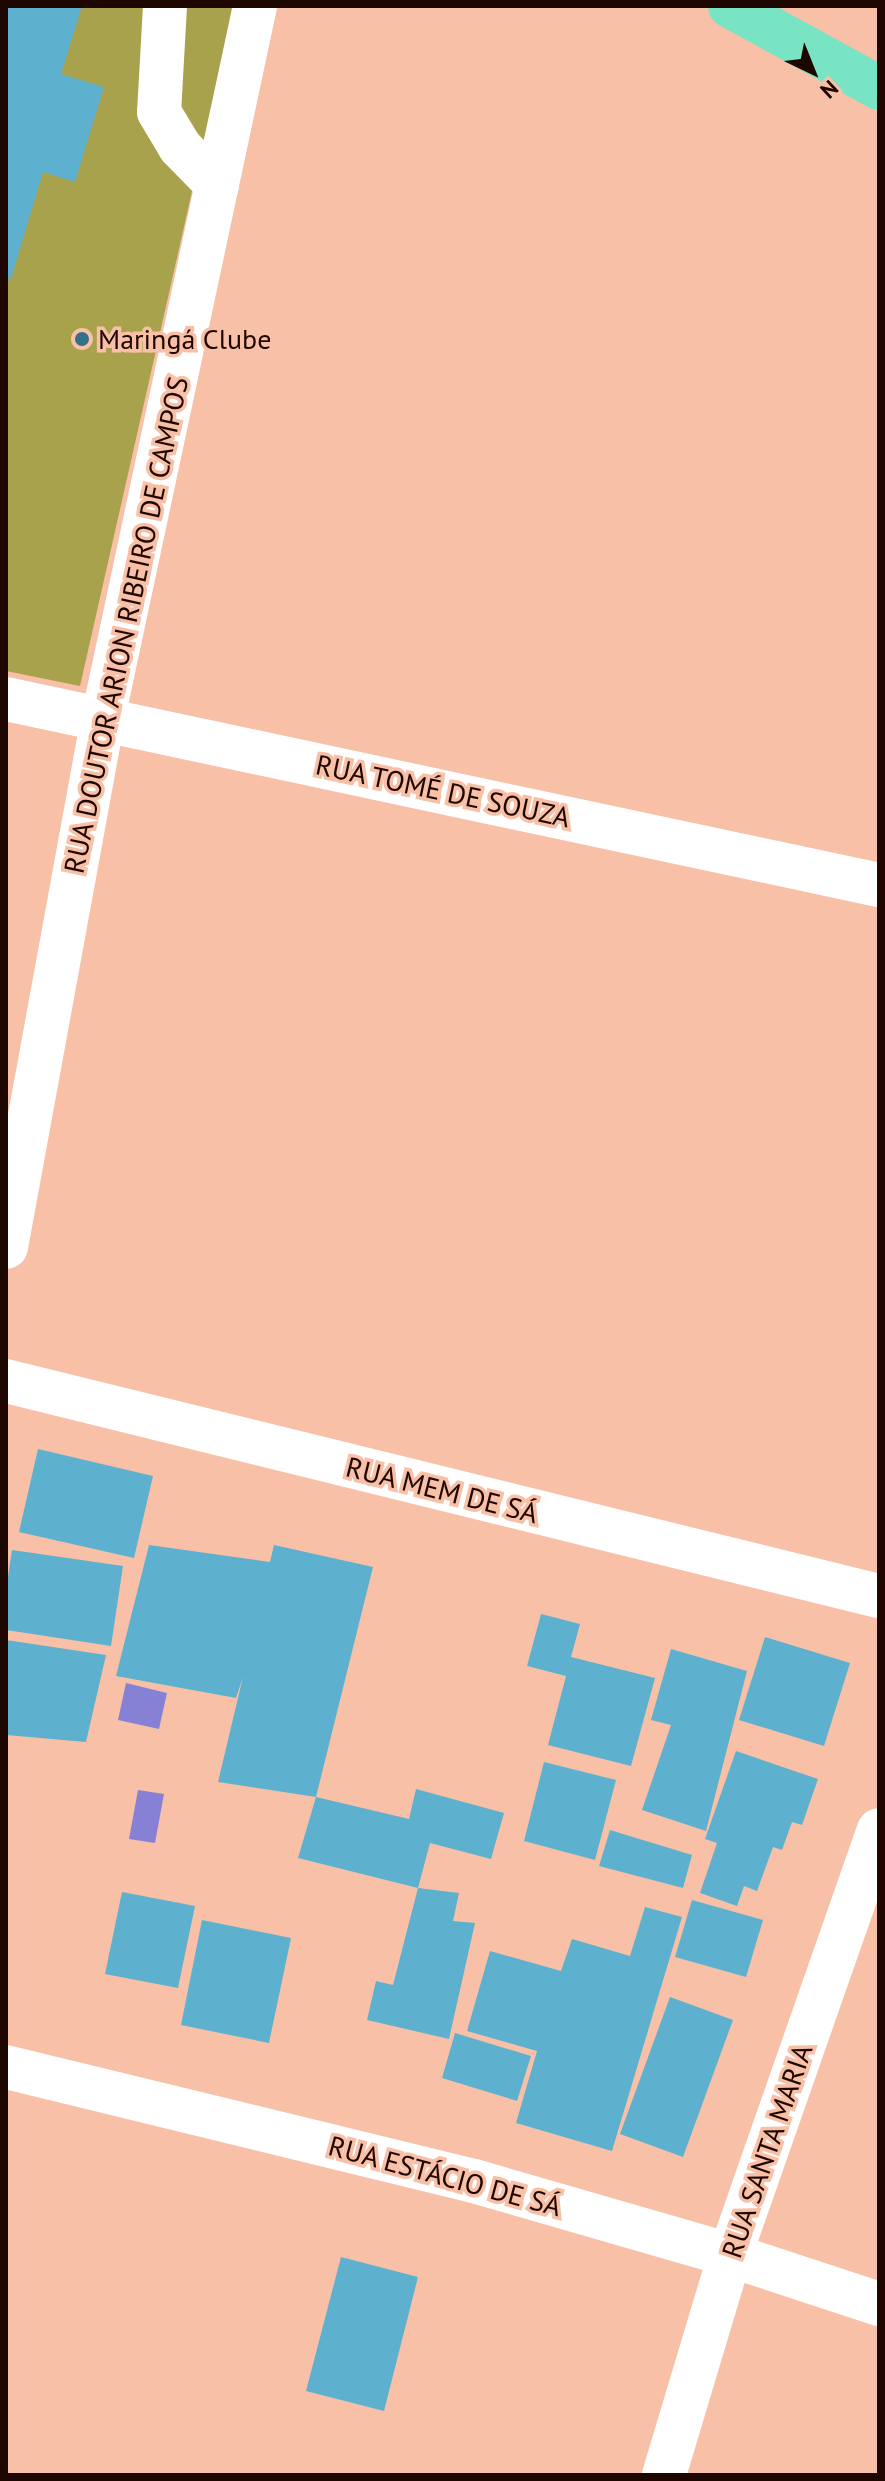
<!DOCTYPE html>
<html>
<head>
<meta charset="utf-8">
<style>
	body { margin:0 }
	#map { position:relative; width:885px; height:2481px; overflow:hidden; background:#f8c0a7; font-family:"PT Sans",sans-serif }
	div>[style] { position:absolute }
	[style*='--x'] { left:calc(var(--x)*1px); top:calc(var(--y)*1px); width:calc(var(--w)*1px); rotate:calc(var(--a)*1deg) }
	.green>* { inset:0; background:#a8a24d }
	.water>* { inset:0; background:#8681d5 }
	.building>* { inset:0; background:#5eb0cf }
	.minor>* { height:44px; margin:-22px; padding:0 22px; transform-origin:22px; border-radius:22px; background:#fff }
	.major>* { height:44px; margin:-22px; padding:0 22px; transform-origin:22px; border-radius:22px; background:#79e4c3 }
	.dots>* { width:22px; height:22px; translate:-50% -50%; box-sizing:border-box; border:4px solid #f8c0a7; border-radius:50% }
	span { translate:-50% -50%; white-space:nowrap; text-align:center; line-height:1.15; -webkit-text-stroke:7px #f8c0a7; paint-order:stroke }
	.poi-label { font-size:28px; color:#1f0701 }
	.left { translate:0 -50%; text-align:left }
	.street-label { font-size:28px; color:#1f0701 }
	.frame { position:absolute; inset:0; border:8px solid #1f0701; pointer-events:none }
	.north { position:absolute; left:773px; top:32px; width:80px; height:80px; -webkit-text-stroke:6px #f8c0a7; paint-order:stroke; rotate:137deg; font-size:22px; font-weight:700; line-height:32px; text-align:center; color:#1f0701 }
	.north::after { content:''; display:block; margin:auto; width:28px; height:36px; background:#1f0701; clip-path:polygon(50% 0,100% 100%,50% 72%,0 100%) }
</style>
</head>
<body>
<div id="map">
	<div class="green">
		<div style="clip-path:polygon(6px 6px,234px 6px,80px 686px,6px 671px)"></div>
	</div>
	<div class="water">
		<div style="clip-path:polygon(126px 1683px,167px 1693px,159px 1729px,118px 1720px)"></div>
		<div style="clip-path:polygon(138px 1790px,164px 1794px,155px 1843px,129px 1839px)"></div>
	</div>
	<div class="building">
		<div style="clip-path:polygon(6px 6px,82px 6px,61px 74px,104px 87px,75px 182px,43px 172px,11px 279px,6px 278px)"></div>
		<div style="clip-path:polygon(38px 1449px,153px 1476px,134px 1558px,19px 1532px)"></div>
		<div style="clip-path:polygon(149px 1545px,270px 1562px,274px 1545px,373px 1567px,316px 1797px,218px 1782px,243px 1677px,236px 1698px,116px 1676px)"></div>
		<div style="clip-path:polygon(12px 1550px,123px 1566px,111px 1646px,6px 1630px,6px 1590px)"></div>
		<div style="clip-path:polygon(541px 1614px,580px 1624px,571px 1657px,655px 1678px,631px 1766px,548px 1745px,566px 1676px,527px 1666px)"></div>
		<div style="clip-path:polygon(765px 1637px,850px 1663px,824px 1746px,739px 1720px)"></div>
		<div style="clip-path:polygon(6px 1640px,106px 1655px,86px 1742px,6px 1735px)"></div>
		<div style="clip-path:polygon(671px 1649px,747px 1671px,706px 1831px,642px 1810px,671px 1725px,651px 1720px)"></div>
		<div style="clip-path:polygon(736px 1751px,818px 1779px,802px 1825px,792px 1822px,782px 1850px,773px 1847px,757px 1891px,744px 1886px,737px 1906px,700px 1893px,717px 1843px,705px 1839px)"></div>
		<div style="clip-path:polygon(544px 1762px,616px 1780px,595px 1860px,524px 1841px)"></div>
		<div style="clip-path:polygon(416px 1789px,504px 1813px,491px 1859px,430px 1843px,418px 1888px,459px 1893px,453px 1921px,475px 1923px,449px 2039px,367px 2020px,376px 1981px,393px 1985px,418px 1888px,298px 1858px,316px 1797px,409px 1819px)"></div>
		<div style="clip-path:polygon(610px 1830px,692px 1855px,683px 1888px,599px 1866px)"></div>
		<div style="clip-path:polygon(122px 1892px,195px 1906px,178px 1988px,105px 1974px)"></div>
		<div style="clip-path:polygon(692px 1900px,763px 1920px,746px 1977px,675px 1957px)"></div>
		<div style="clip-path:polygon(645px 1907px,682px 1917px,612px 2151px,516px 2123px,537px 2051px,467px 2031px,490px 1951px,561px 1971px,572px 1939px,630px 1956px)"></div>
		<div style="clip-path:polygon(202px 1920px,291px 1938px,269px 2043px,181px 2025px)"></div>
		<div style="clip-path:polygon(670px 1997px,733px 2020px,683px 2157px,620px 2134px)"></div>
		<div style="clip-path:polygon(455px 2033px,531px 2056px,517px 2101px,442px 2078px)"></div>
		<div style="clip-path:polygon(341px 2257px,418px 2277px,384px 2411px,306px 2391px)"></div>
	</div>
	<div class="minor">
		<div style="--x:165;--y:6;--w:106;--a:93.2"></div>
		<div style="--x:159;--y:112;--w:41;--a:59"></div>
		<div style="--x:180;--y:147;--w:53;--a:45.8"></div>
		<div style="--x:6;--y:699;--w:893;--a:12.03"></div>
		<div style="--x:6;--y:1247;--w:538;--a:-79.61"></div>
		<div style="--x:103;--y:718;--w:728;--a:-77.95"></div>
		<div style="--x:6;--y:1381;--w:899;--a:13.84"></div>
		<div style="--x:6;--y:2067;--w:482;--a:13.7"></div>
		<div style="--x:474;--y:2181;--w:266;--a:16.1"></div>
		<div style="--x:730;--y:2255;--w:157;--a:18.2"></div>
		<div style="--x:664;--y:2475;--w:230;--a:-73.3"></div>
		<div style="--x:730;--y:2255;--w:450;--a:-70.7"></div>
	</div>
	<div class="major">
		<div style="--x:730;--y:6;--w:170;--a:28.8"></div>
	</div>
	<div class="dots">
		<div style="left:82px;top:339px;background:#347188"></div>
	</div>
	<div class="poi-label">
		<span class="left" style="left:98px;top:339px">Maringá Clube</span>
	</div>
	<div class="street-label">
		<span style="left:126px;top:625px;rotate:-78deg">RUA DOUTOR ARION RIBEIRO DE CAMPOS</span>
		<span style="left:443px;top:791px;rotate:12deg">RUA TOMÉ DE SOUZA</span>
		<span style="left:442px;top:1490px;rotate:14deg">RUA MEM DE SÁ</span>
		<span style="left:767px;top:2151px;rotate:-71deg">RUA SANTA MARIA</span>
		<span style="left:445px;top:2176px;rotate:15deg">RUA ESTÁCIO DE SÁ</span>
	</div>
	<div class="frame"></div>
	<div class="north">N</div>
</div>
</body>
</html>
